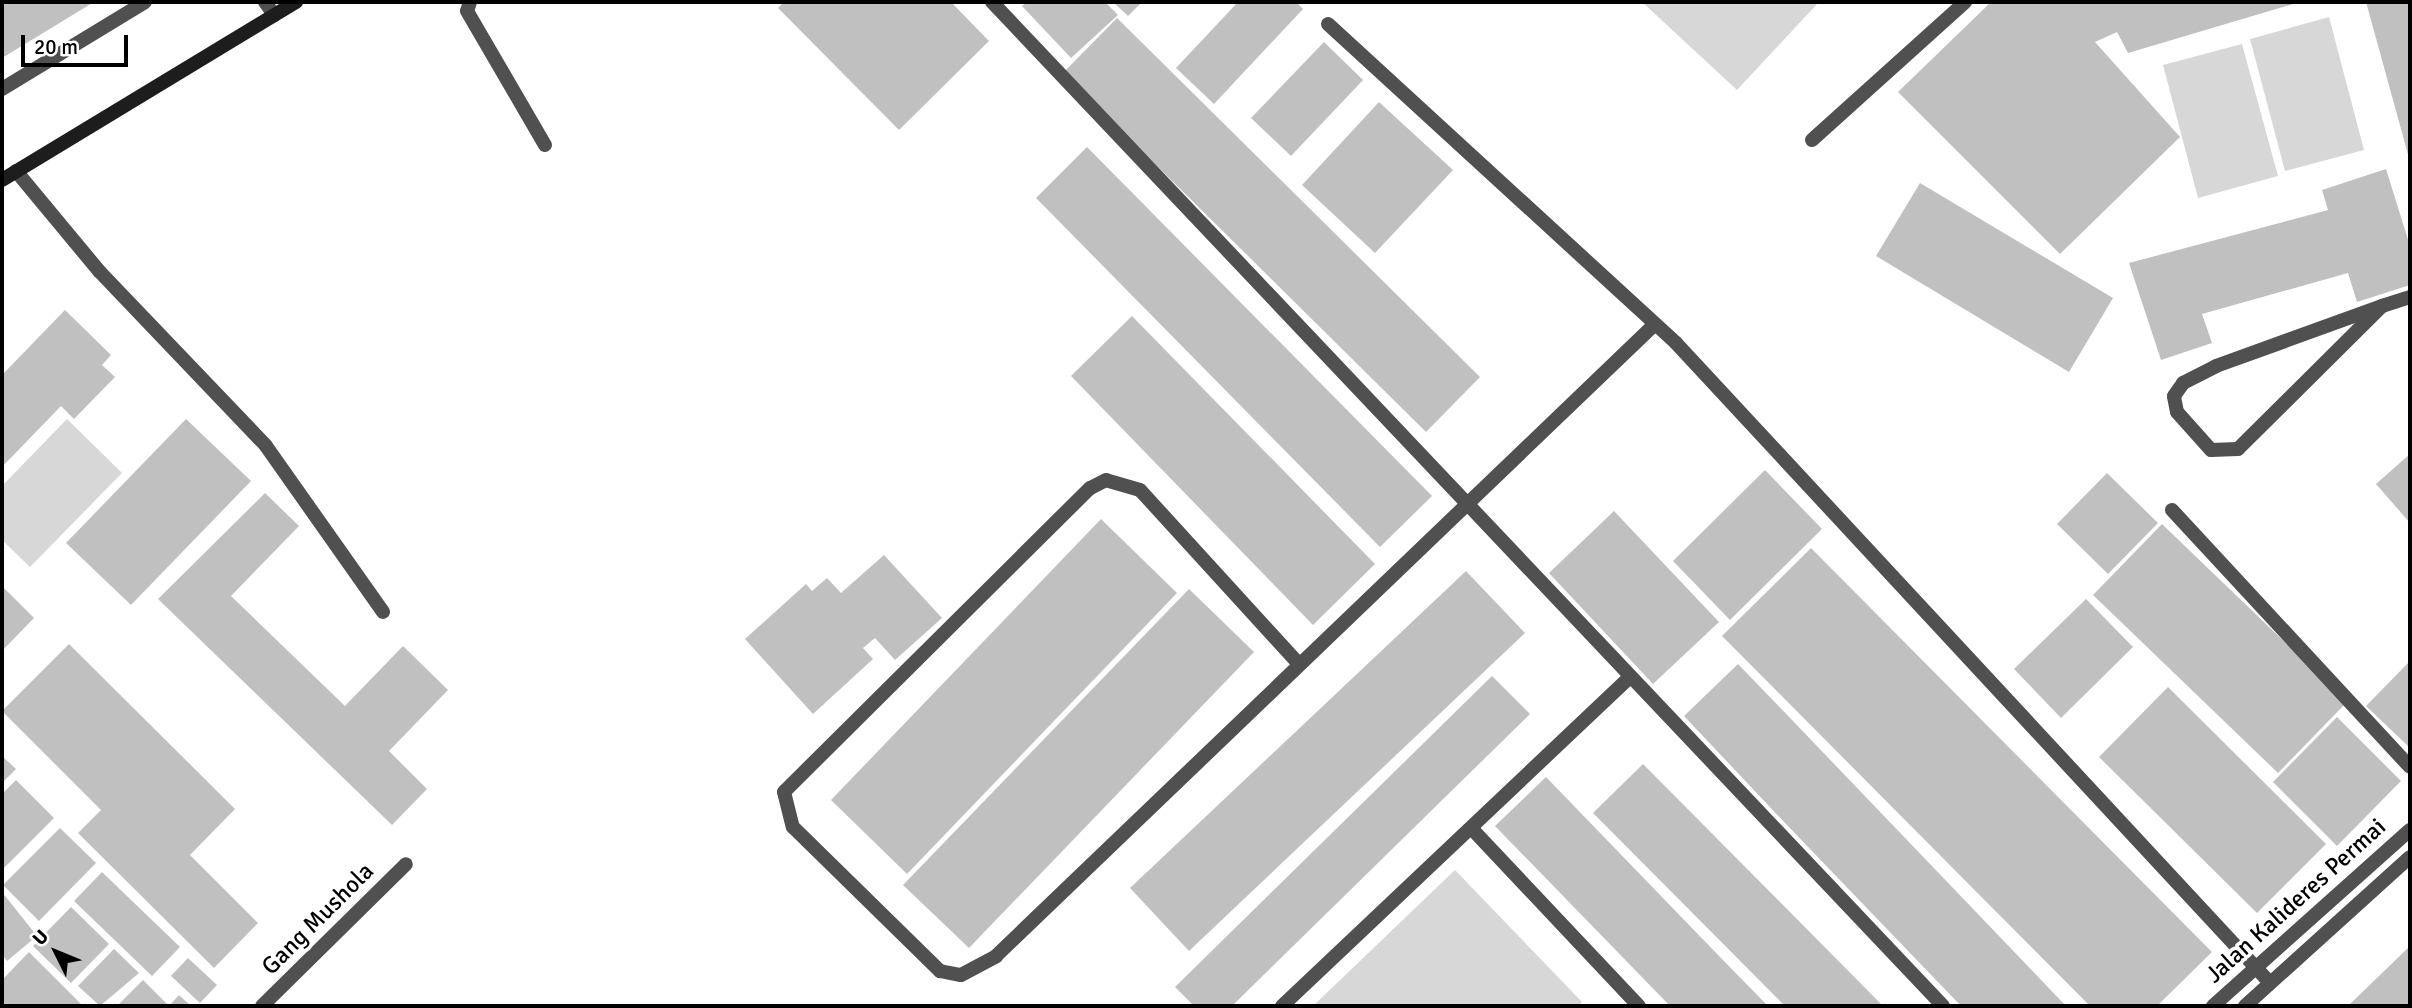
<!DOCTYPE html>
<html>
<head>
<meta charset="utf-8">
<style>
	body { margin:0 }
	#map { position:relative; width:2412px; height:1008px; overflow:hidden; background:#fff; font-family:Signika,sans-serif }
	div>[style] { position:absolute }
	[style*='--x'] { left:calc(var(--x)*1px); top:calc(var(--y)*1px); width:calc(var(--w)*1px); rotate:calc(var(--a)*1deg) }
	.green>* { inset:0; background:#d7d7d7 }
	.building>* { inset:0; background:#c0c0c0 }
	.service>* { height:14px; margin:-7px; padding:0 7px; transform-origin:7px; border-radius:7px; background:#505050 }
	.minor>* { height:14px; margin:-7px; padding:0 7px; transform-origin:7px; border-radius:7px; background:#505050 }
	.tertiary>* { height:14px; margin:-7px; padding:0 7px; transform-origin:7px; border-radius:7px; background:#505050 }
	.secondary>* { height:14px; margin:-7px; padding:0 7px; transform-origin:7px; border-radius:7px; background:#1d1d1d }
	span { translate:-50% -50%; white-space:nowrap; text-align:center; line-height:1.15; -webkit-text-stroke:7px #fff; paint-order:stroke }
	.street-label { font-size:24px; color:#000 }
	.frame { position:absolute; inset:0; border:4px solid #000; pointer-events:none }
	.north { position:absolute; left:21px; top:917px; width:70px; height:70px; -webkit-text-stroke:5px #fff; paint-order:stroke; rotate:313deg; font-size:19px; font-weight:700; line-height:28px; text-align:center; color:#000 }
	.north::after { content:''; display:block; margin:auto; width:24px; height:32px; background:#000; clip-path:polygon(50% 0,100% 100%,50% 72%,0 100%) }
	.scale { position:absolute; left:21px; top:35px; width:107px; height:32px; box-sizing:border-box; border:4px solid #000; border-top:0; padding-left:9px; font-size:21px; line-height:24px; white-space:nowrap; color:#000; -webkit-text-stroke:5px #fff; paint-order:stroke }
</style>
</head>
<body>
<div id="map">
	<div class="green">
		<div style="clip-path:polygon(1642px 2px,1819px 2px,1737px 90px)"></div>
		<div style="clip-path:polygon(2329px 17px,2364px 150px,2285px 171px,2250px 39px)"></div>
		<div style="clip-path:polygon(2242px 44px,2278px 176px,2198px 198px,2163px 65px)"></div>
		<div style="clip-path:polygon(67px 419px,122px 473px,30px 567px,2px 540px,2px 486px)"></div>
		<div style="clip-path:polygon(1455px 870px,1582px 1002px,1578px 1006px,1313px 1006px)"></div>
	</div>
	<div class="building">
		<div style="clip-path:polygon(2px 2px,94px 2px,2px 58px)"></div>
		<div style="clip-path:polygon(784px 2px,951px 2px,989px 41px,899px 130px,778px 8px)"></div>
		<div style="clip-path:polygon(1027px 2px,1105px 2px,1118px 15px,1071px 58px,1022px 6px)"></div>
		<div style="clip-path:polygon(1113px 2px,1142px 2px,1128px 16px)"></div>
		<div style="clip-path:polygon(1238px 2px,1296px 2px,1303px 9px,1214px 104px,1176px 68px)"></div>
		<div style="clip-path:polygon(1991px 2px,2300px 2px,2128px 53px,2117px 32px,2095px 42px,2180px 137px,2060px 254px,1898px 92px)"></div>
		<div style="clip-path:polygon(2366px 2px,2410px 2px,2410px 158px,2409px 158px)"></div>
		<div style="clip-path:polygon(1117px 18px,1480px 377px,1426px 432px,1063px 73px)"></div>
		<div style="clip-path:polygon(1324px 42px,1363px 80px,1291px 156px,1251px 118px)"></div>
		<div style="clip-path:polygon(1379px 102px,1453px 170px,1375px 253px,1302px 185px)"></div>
		<div style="clip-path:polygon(1087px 147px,1432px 496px,1380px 547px,1036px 198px)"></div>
		<div style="clip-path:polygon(2386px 169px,2410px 246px,2410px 285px,2357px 302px,2348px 273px,2202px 314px,2212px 343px,2161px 360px,2129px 263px,2328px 210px,2322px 190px)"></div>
		<div style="clip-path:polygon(1920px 183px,2113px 298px,2069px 372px,1876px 256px)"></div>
		<div style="clip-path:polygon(65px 310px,111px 355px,102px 365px,115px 377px,74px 419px,61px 406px,2px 467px,2px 375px)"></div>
		<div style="clip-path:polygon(1132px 316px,1375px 564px,1313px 625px,1071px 376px)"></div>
		<div style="clip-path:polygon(186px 419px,251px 481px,131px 605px,66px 543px)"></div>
		<div style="clip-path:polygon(2410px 454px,2410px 523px,2376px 484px)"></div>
		<div style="clip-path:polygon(1765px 470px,1822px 529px,1730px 620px,1673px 561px)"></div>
		<div style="clip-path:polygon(2107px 473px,2158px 523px,2108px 574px,2057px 524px)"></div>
		<div style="clip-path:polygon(265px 493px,299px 526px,231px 596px,345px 706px,403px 646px,448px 690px,389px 751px,427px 789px,392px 825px,158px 599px)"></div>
		<div style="clip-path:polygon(1614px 511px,1719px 622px,1653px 684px,1549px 573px)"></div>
		<div style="clip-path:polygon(1101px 519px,1177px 593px,907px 874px,831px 800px)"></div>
		<div style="clip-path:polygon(2162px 524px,2347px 702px,2278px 773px,2093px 595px)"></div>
		<div style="clip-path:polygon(1811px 548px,2212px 952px,2157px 1006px,2090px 1006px,1722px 636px)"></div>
		<div style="clip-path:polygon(884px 555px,942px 618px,895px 660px,875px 638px,863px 648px,873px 659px,813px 714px,745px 639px,806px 584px,812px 591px,827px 578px,841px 593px)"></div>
		<div style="clip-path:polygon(1466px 571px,1525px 633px,1189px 951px,1130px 888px)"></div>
		<div style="clip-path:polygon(2px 586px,34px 618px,2px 651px)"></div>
		<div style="clip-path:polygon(1189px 589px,1254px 652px,969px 948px,903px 885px)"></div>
		<div style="clip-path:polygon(2086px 599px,2133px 647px,2061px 718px,2014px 669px)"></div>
		<div style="clip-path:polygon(69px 644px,235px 809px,190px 855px,258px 923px,214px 968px,78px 833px,101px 810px,2px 711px)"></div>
		<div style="clip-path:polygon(2410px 661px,2410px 748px,2366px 706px)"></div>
		<div style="clip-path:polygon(1738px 664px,1793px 721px,2066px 1006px,1961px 1006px,1786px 824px,1684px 716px)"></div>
		<div style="clip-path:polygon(1492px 676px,1530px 714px,1232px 1006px,1194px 1006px,1175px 987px)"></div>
		<div style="clip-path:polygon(2168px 687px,2326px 844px,2257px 913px,2099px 757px)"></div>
		<div style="clip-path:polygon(2337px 717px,2401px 781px,2337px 846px,2273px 782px)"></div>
		<div style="clip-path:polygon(2px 756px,16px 769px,2px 783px)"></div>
		<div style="clip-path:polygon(1643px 764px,1784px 906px,1883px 1006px,1785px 1006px,1593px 813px)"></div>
		<div style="clip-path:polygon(1546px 777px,1720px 957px,1768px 1006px,1670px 1006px,1495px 826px)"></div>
		<div style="clip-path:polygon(16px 780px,54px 818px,2px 870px,2px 794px)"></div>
		<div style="clip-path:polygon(60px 828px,96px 863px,39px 921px,3px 885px)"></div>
		<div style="clip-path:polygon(102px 872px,180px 947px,152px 976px,74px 901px)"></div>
		<div style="clip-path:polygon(2px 892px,37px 936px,7px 961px,2px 954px)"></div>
		<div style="clip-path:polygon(71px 907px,109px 944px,71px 983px,33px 946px)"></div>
		<div style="clip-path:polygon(2410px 946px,2410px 1006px,2348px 1006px)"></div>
		<div style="clip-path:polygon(114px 949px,139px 973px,100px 1006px,78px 986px)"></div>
		<div style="clip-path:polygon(29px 952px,82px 1005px,81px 1006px,2px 1006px,2px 980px)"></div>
		<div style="clip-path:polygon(188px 958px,217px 985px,200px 1003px,171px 976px)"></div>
		<div style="clip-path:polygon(143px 980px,167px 1004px,117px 1006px)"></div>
		<div style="clip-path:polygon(179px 995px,191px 1006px,169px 1006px)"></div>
	</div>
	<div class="service">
		<div style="--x:265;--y:2;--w:16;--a:55"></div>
		<div style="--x:470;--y:2;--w:9;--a:108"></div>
		<div style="--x:467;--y:11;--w:155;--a:59.8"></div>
		<div style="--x:2;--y:89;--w:167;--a:-31.3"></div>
		<div style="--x:1812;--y:140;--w:206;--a:-42"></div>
		<div style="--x:16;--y:171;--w:131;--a:50.3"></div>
		<div style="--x:100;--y:272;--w:240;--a:46.3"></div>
		<div style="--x:266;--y:446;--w:203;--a:54.8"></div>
		<div style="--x:2382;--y:306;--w:203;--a:135.2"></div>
		<div style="--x:2238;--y:449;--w:27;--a:178"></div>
		<div style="--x:2211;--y:450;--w:51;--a:-131.8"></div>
		<div style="--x:2177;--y:412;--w:16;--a:-101"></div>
		<div style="--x:2174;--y:396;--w:16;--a:-55"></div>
		<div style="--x:2183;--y:383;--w:37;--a:-27"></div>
		<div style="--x:2216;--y:366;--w:177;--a:-19.9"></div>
		<div style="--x:2382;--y:306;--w:29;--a:-18"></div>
	</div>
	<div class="minor">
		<div style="--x:992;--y:2;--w:1383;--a:46.55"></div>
		<div style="--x:1328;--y:24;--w:472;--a:42.5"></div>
		<div style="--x:1676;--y:343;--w:873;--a:47.13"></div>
		<div style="--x:2172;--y:510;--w:350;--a:47.2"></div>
		<div style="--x:1298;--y:663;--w:234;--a:-132.4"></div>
		<div style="--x:1140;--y:490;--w:35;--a:-164"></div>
		<div style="--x:1106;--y:480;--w:18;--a:153"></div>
		<div style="--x:1090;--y:488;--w:431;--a:135.2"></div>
		<div style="--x:784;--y:792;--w:36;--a:76"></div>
		<div style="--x:793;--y:827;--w:206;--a:44.4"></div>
		<div style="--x:940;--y:971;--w:21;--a:11"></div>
		<div style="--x:961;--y:975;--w:40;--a:-28"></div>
		<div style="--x:996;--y:956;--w:910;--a:-43.8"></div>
		<div style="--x:1473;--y:830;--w:242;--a:46.7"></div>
		<div style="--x:262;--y:1006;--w:202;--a:-44.6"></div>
		<div style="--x:1282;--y:1006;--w:479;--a:-43.4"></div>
	</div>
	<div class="tertiary">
		<div style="--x:2213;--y:1006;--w:264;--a:-41.8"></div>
		<div style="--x:2245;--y:1006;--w:222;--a:-42.1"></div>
	</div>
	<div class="secondary">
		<div style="--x:2;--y:180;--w:344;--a:-31.2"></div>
	</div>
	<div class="street-label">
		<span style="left:2296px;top:901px;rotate:-42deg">Jalan Kalideres Permai</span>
		<span style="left:318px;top:919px;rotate:-45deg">Gang Mushola</span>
	</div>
	<div class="frame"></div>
	<div class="north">U</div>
	<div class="scale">20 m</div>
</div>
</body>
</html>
